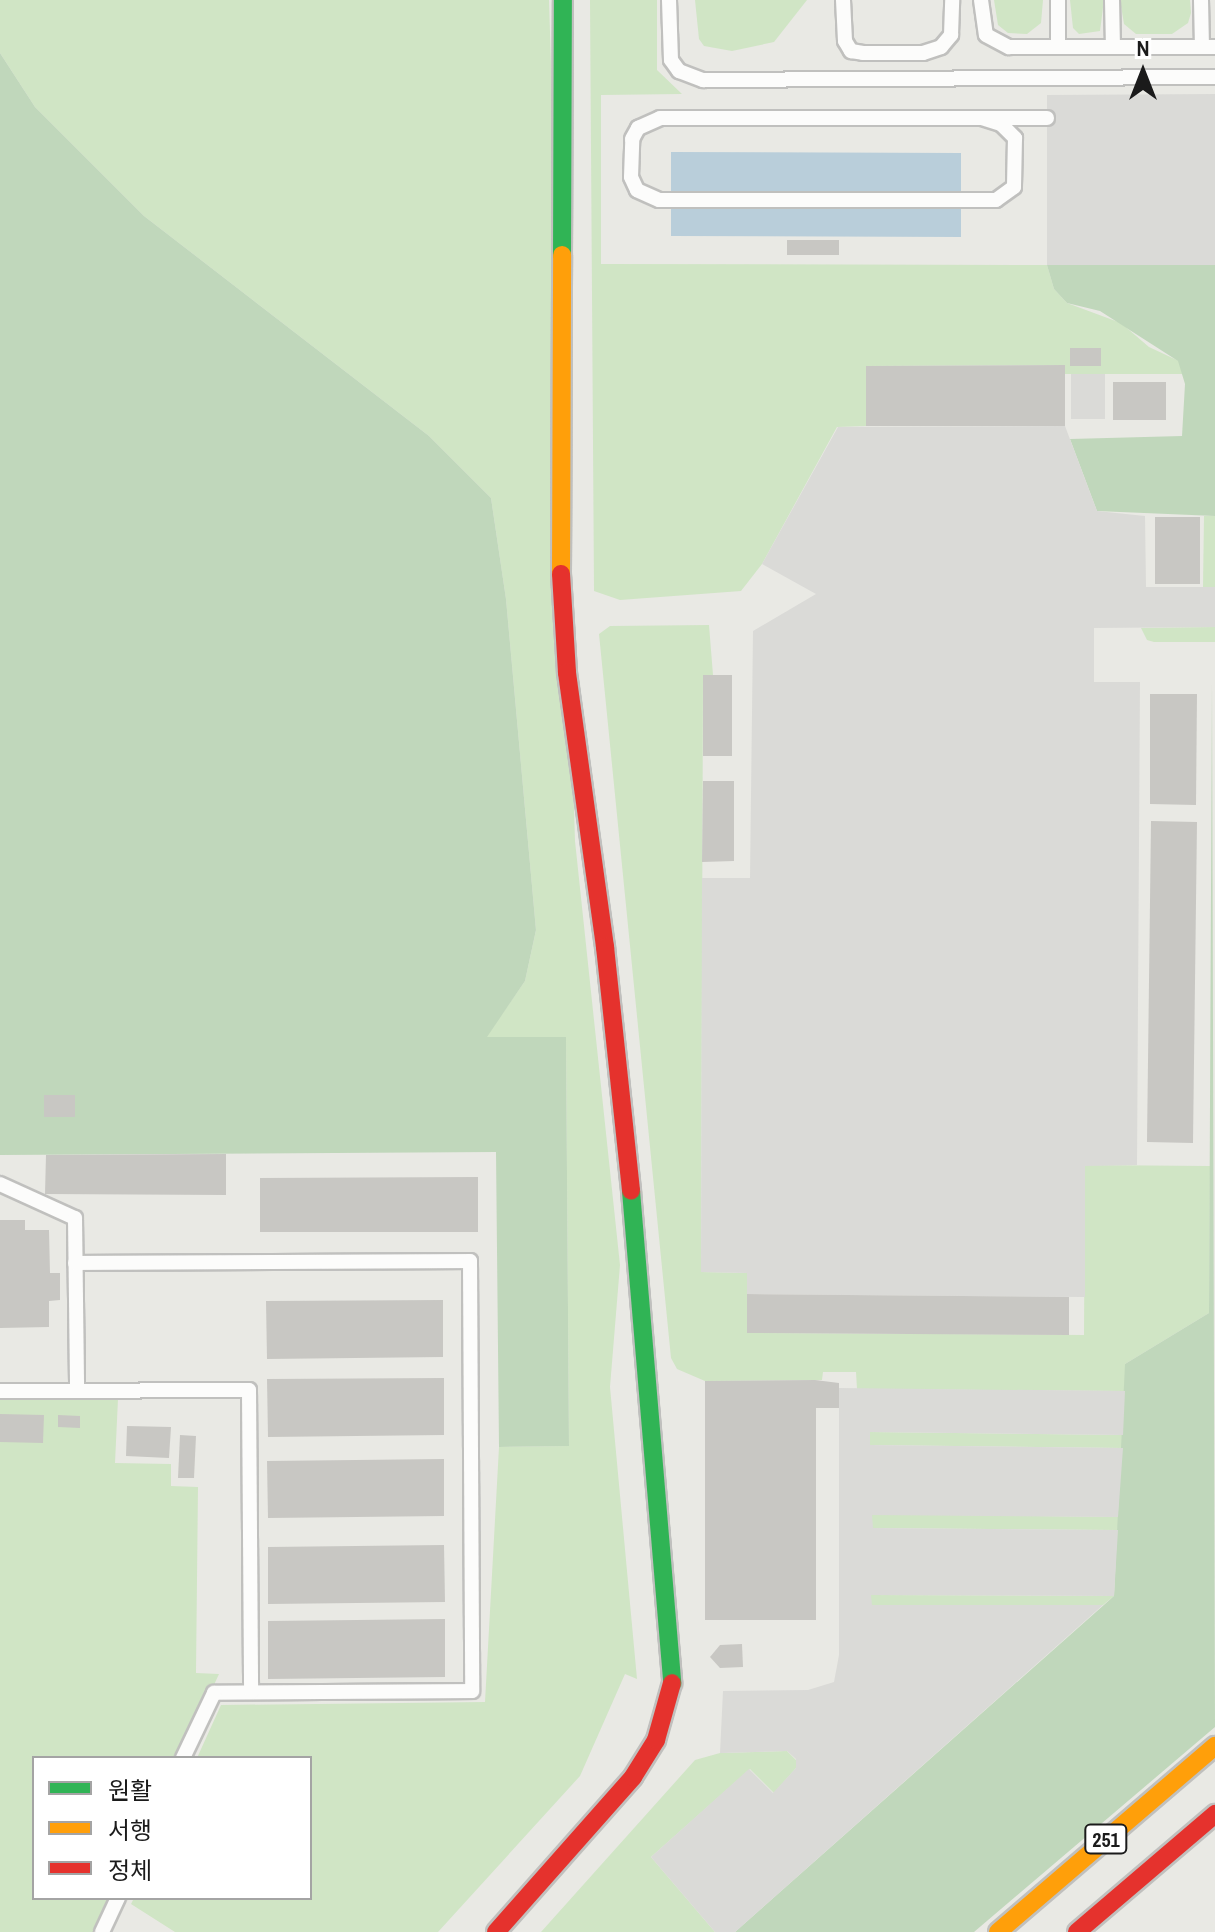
<!DOCTYPE html>
<html>
<head>
<meta charset="utf-8">
<style>
	body { margin:0 }
	#map { position:relative; width:1215px; height:1932px; overflow:hidden; background:#e9e9e4; font-family:"Archivo Narrow","Noto Sans KR",sans-serif }
	div>[style] { position:absolute }
	[style*='--x'] { left:calc(var(--x)*1px); top:calc(var(--y)*1px); width:calc(var(--w)*1px); rotate:calc(var(--a)*1deg) }
	.grass>* { inset:0; background:#d0e5c5 }
	.forest>* { inset:0; background:#c0d7bb }
	.parking>* { inset:0; background:#dadad7 }
	.water>* { inset:0; background:#b9ceda }
	.building>* { inset:0; background:#c8c7c3 }
	.roads { filter:drop-shadow(2px 0 #c0c0be) drop-shadow(-2px 0 #c0c0be) drop-shadow(0 2px #c0c0be) drop-shadow(0 -2px #c0c0be) }
	.lane>* { height:14px; margin:-7px; padding:0 7px; transform-origin:7px; border-radius:7px; background:#fcfcfb }
	.fast>* { height:18px; margin:-9px; padding:0 9px; transform-origin:9px; border-radius:9px; background:#30b455 }
	.slow>* { height:18px; margin:-9px; padding:0 9px; transform-origin:9px; border-radius:9px; background:#ff9f0a }
	.jam>* { height:18px; margin:-9px; padding:0 9px; transform-origin:9px; border-radius:9px; background:#e5322d }
	span { translate:-50% -50%; white-space:nowrap; text-align:center; line-height:1.15; -webkit-text-stroke:6px #fff; paint-order:stroke }
	.shield-label span { padding:2px 6px; background:#fff; border:2px solid; border-radius:6px; -webkit-text-stroke-width:0 }
	.shield-label { font-size:20px; color:#1b1b1b; font-weight:700 }
	.legend { position:absolute; left:32px; top:1756px; width:280px; height:144px; box-sizing:border-box; background:#fff; border:2px solid #a4a4a4; margin:0; padding:10px 14px; list-style:none; font-size:24px; color:#1b1b1b }
	.legend li { display:flex; align-items:center; gap:16px; height:40px }
	.legend b { width:40px; border:2px solid #a4a4a4 }
	.north { position:absolute; left:1103px; top:32px; width:80px; height:80px; -webkit-text-stroke:6px #fff; paint-order:stroke; rotate:0deg; font-size:22px; font-weight:700; line-height:32px; text-align:center; color:#1b1b1b }
	.north::after { content:''; display:block; margin:auto; width:28px; height:36px; background:#1b1b1b; clip-path:polygon(50% 0,100% 100%,50% 72%,0 100%) }
</style>
</head>
<body>
<div id="map">
	<div class="grass">
		<div style="clip-path:polygon(0 0,549px 0,575px 841px,620px 1265px,610px 1387px,637px 1679px,625px 1674px,580px 1776px,438px 1932px,175px 1932px,131px 1904px,134px 1898px,310px 1898px,310px 1758px,197px 1758px,221px 1705px,485px 1702px,499px 1447px,569px 1446px,566px 1037px,486px 1037px,525px 981px,536px 930px,506px 599px,491px 498px,429px 436px,144px 216px,35px 107px,0 53px)"></div>
		<div style="clip-path:polygon(590px 0,657px 0,657px 70px,682px 94px,601px 95px,601px 264px,1047px 265px,1054px 289px,1067px 303px,1121px 323px,1149px 347px,1179px 361px,1183px 374px,1065px 374px,1064px 365px,866px 366px,866px 426px,837px 427px,762px 564px,741px 591px,620px 600px,594px 591px)"></div>
		<div style="clip-path:polygon(695px 0,807px 0,774px 42px,732px 51px,704px 46px,699px 39px)"></div>
		<div style="clip-path:polygon(994px 0,1043px 0,1041px 23px,1027px 34px,1008px 33px,998px 25px)"></div>
		<div style="clip-path:polygon(1070px 0,1104px 0,1100px 31px,1079px 34px,1073px 28px)"></div>
		<div style="clip-path:polygon(1120px 0,1190px 0,1191px 13px,1188px 23px,1172px 34px,1136px 34px,1124px 24px)"></div>
		<div style="clip-path:polygon(1204px 516px,1215px 516px,1215px 587px,1203px 587px)"></div>
		<div style="clip-path:polygon(709px 625px,713px 675px,703px 675px,701px 1272px,748px 1273px,748px 1333px,1084px 1335px,1085px 1165px,1210px 1166px,1209px 1313px,1125px 1364px,1125px 1391px,857px 1389px,856px 1372px,823px 1372px,822px 1380px,705px 1381px,677px 1369px,671px 1358px,599px 634px,610px 626px)"></div>
		<div style="clip-path:polygon(1215px 627px,1215px 642px,1154px 642px,1147px 640px,1141px 628px)"></div>
		<div style="clip-path:polygon(118px 1399px,115px 1463px,171px 1464px,171px 1486px,198px 1487px,196px 1673px,219px 1674px,180px 1758px,34px 1758px,34px 1898px,115px 1898px,99px 1932px,0 1932px,0 1400px)"></div>
		<div style="clip-path:polygon(870px 1432px,1123px 1435px,1123px 1448px,870px 1445px)"></div>
		<div style="clip-path:polygon(872px 1514px,1118px 1517px,1118px 1530px,872px 1528px)"></div>
		<div style="clip-path:polygon(871px 1595px,1114px 1596px,1103px 1605px,871px 1605px)"></div>
		<div style="clip-path:polygon(787px 1751px,796px 1760px,796px 1768px,774px 1793px,750px 1769px,651px 1857px,715px 1932px,541px 1932px,695px 1760px,720px 1753px)"></div>
	</div>
	<div class="forest">
		<div style="clip-path:polygon(0 53px,35px 107px,144px 216px,429px 436px,491px 498px,506px 599px,536px 930px,525px 981px,487px 1037px,566px 1037px,569px 1446px,499px 1447px,496px 1152px,0 1155px)"></div>
		<div style="clip-path:polygon(1047px 265px,1215px 265px,1215px 516px,1097px 511px,1070px 439px,1182px 436px,1185px 384px,1178px 361px,1100px 311px,1067px 303px,1054px 289px)"></div>
		<div style="clip-path:polygon(1212px 678px,1215px 1727px,974px 1932px,735px 1932px,1114px 1596px,1125px 1364px,1209px 1313px)"></div>
	</div>
	<div class="parking">
		<div style="clip-path:polygon(1215px 94px,1215px 265px,1047px 265px,1047px 95px)"></div>
		<div style="clip-path:polygon(1071px 374px,1105px 374px,1105px 419px,1071px 419px)"></div>
		<div style="clip-path:polygon(1065px 426px,1097px 511px,1145px 516px,1146px 587px,1215px 587px,1215px 627px,1094px 628px,1094px 682px,1140px 682px,1137px 1165px,1085px 1166px,1085px 1297px,747px 1294px,747px 1273px,701px 1272px,702px 878px,750px 878px,753px 631px,816px 594px,762px 564px,838px 427px)"></div>
		<div style="clip-path:polygon(839px 1388px,1125px 1391px,1123px 1435px,870px 1432px,870px 1445px,1123px 1448px,1118px 1517px,872px 1515px,873px 1528px,1118px 1530px,1114px 1596px,871px 1595px,872px 1605px,1103px 1605px,735px 1932px,715px 1932px,651px 1857px,749px 1769px,773px 1793px,796px 1768px,796px 1759px,787px 1751px,720px 1753px,723px 1691px,808px 1690px,834px 1682px,839px 1655px)"></div>
	</div>
	<div class="water">
		<div style="clip-path:polygon(671px 152px,961px 153px,961px 237px,671px 236px)"></div>
	</div>
	<div class="building">
		<div style="clip-path:polygon(787px 240px,839px 240px,839px 255px,787px 255px)"></div>
		<div style="clip-path:polygon(1070px 348px,1101px 348px,1101px 366px,1070px 366px)"></div>
		<div style="clip-path:polygon(1065px 365px,1065px 426px,866px 426px,866px 366px)"></div>
		<div style="clip-path:polygon(1113px 382px,1166px 382px,1166px 420px,1113px 420px)"></div>
		<div style="clip-path:polygon(1155px 517px,1200px 517px,1200px 584px,1155px 584px)"></div>
		<div style="clip-path:polygon(703px 675px,732px 675px,732px 756px,703px 756px)"></div>
		<div style="clip-path:polygon(1150px 694px,1197px 694px,1196px 805px,1150px 804px)"></div>
		<div style="clip-path:polygon(703px 781px,734px 781px,734px 861px,702px 862px)"></div>
		<div style="clip-path:polygon(1151px 821px,1197px 822px,1193px 1143px,1147px 1142px)"></div>
		<div style="clip-path:polygon(44px 1095px,75px 1095px,75px 1117px,44px 1117px)"></div>
		<div style="clip-path:polygon(226px 1154px,226px 1195px,45px 1194px,46px 1155px)"></div>
		<div style="clip-path:polygon(478px 1177px,478px 1232px,260px 1232px,260px 1178px)"></div>
		<div style="clip-path:polygon(0 1220px,25px 1220px,25px 1230px,49px 1230px,50px 1273px,60px 1273px,60px 1300px,49px 1301px,49px 1327px,0 1328px)"></div>
		<div style="clip-path:polygon(747px 1294px,1069px 1297px,1069px 1335px,747px 1333px)"></div>
		<div style="clip-path:polygon(443px 1300px,443px 1357px,267px 1359px,266px 1301px)"></div>
		<div style="clip-path:polygon(444px 1378px,444px 1435px,268px 1437px,267px 1379px)"></div>
		<div style="clip-path:polygon(815px 1380px,839px 1383px,839px 1408px,816px 1408px,816px 1620px,705px 1620px,705px 1381px)"></div>
		<div style="clip-path:polygon(0 1414px,44px 1415px,43px 1443px,0 1442px)"></div>
		<div style="clip-path:polygon(58px 1415px,80px 1416px,80px 1428px,58px 1427px)"></div>
		<div style="clip-path:polygon(127px 1426px,171px 1427px,169px 1458px,126px 1456px)"></div>
		<div style="clip-path:polygon(180px 1435px,196px 1436px,194px 1478px,178px 1478px)"></div>
		<div style="clip-path:polygon(444px 1459px,444px 1516px,268px 1518px,267px 1461px)"></div>
		<div style="clip-path:polygon(444px 1545px,445px 1602px,268px 1604px,268px 1547px)"></div>
		<div style="clip-path:polygon(445px 1619px,445px 1677px,268px 1679px,268px 1621px)"></div>
		<div style="clip-path:polygon(742px 1644px,743px 1667px,720px 1668px,710px 1657px,720px 1645px)"></div>
	</div>
	<div class="roads">
		<div class="lane">
			<div style="--x:669;--y:0;--w:60;--a:88.1"></div>
			<div style="--x:671;--y:60;--w:14;--a:54"></div>
			<div style="--x:679;--y:71;--w:26;--a:21"></div>
			<div style="--x:703;--y:80;--w:512;--a:-0.34"></div>
			<div style="--x:843;--y:0;--w:41;--a:87.2"></div>
			<div style="--x:845;--y:41;--w:12;--a:59"></div>
			<div style="--x:851;--y:51;--w:12;--a:9"></div>
			<div style="--x:863;--y:53;--w:60;--a:0"></div>
			<div style="--x:923;--y:53;--w:19;--a:-18"></div>
			<div style="--x:941;--y:47;--w:16;--a:-50"></div>
			<div style="--x:951;--y:35;--w:35;--a:-88"></div>
			<div style="--x:981;--y:0;--w:35;--a:82"></div>
			<div style="--x:986;--y:35;--w:26;--a:28"></div>
			<div style="--x:1009;--y:47;--w:206;--a:0"></div>
			<div style="--x:1058;--y:0;--w:47;--a:90"></div>
			<div style="--x:1112;--y:0;--w:47;--a:88.8"></div>
			<div style="--x:1201;--y:0;--w:47;--a:88.8"></div>
			<div style="--x:982;--y:118;--w:20;--a:18"></div>
			<div style="--x:1001;--y:124;--w:20;--a:45"></div>
			<div style="--x:1015;--y:138;--w:49;--a:91.2"></div>
			<div style="--x:1014;--y:187;--w:22;--a:144"></div>
			<div style="--x:996;--y:200;--w:337;--a:180"></div>
			<div style="--x:659;--y:200;--w:24;--a:-156"></div>
			<div style="--x:637;--y:190;--w:14;--a:-115"></div>
			<div style="--x:631;--y:177;--w:38;--a:-88"></div>
			<div style="--x:632;--y:139;--w:13;--a:-61"></div>
			<div style="--x:638;--y:128;--w:24;--a:-24"></div>
			<div style="--x:660;--y:118;--w:387;--a:0"></div>
			<div style="--x:0;--y:1184;--w:82;--a:24.4"></div>
			<div style="--x:75;--y:1218;--w:173;--a:89.3"></div>
			<div style="--x:75;--y:1263;--w:395;--a:-0.3"></div>
			<div style="--x:470;--y:1261;--w:430;--a:89.7"></div>
			<div style="--x:472;--y:1691;--w:258;--a:179.6"></div>
			<div style="--x:214;--y:1693;--w:72;--a:115.5"></div>
			<div style="--x:0;--y:1391;--w:249;--a:-0.2"></div>
			<div style="--x:249;--y:1390;--w:302;--a:89.6"></div>
			<div style="--x:102;--y:1932;--w:38;--a:-65"></div>
		</div>
		<div class="fast">
			<div style="--x:562;--y:255;--w:255;--a:-89.8"></div>
			<div style="--x:631;--y:1191;--w:494;--a:85.2"></div>
		</div>
		<div class="slow">
			<div style="--x:561;--y:574;--w:319;--a:-89.8"></div>
			<div style="--x:998;--y:1932;--w:286;--a:-40.6"></div>
		</div>
		<div class="jam">
			<div style="--x:561;--y:574;--w:99;--a:86.5"></div>
			<div style="--x:567;--y:673;--w:277;--a:82.1"></div>
			<div style="--x:605;--y:947;--w:245;--a:83.9"></div>
			<div style="--x:496;--y:1932;--w:207;--a:-48.5"></div>
			<div style="--x:633;--y:1777;--w:44;--a:-58.1"></div>
			<div style="--x:656;--y:1740;--w:59;--a:-74.3"></div>
			<div style="--x:1077;--y:1932;--w:182;--a:-40.5"></div>
		</div>
	</div>
	<div class="shield-label">
		<span style="left:1106px;top:1839px">251</span>
	</div>
	<ul class="legend">
	<li><b style="height:10px;background:#30b455"></b>원활</li>
	<li><b style="height:10px;background:#ff9f0a"></b>서행</li>
	<li><b style="height:10px;background:#e5322d"></b>정체</li>
	</ul>
	<div class="north">N</div>
</div>
</body>
</html>
